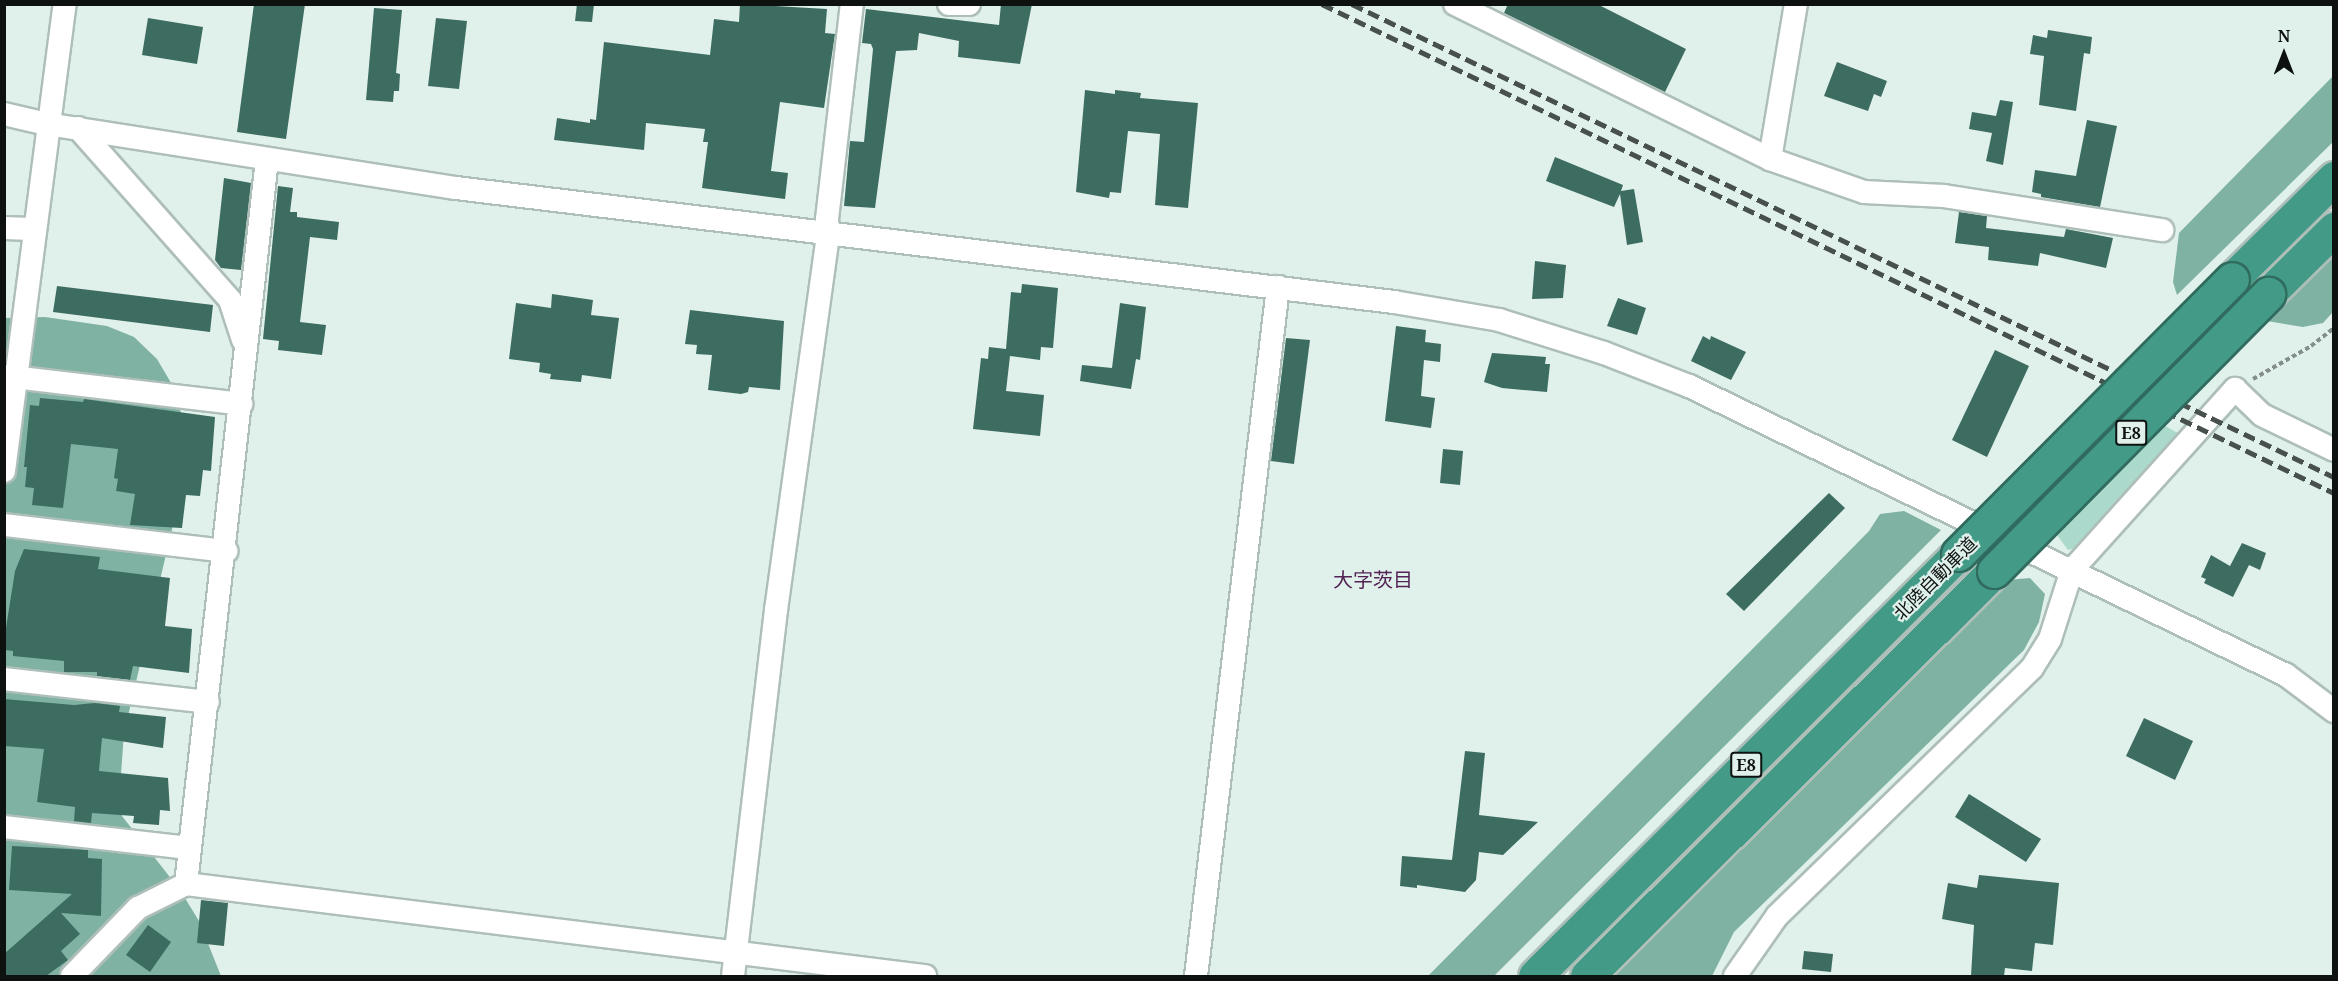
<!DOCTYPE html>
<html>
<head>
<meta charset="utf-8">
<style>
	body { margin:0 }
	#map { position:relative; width:2338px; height:981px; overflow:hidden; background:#e0f0eb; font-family:"Noto Serif","Noto Sans JP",serif }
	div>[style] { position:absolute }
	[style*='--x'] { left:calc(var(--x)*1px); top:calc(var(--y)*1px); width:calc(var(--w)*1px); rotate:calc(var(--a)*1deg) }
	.green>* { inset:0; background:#abdacc }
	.forest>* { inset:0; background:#80b2a4 }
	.building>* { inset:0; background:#3d6c60 }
	.path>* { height:4px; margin-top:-2px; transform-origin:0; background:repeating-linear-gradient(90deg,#838e8b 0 4.5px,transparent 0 7.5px) }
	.roads { filter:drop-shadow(2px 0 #aebeb9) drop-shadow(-2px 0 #aebeb9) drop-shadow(0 2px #aebeb9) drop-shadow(0 -2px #aebeb9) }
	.minor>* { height:22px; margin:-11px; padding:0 11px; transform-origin:11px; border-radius:11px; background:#fff }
	.highway>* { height:33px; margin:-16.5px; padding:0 16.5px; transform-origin:16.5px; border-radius:16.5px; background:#439b87 }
	.rail>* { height:4.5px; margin-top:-2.25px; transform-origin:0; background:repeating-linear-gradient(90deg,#48504e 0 12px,transparent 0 18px) }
	.bridges { filter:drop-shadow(2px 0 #306b5e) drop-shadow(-2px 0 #306b5e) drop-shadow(0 2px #306b5e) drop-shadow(0 -2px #306b5e) }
	.highway-bridge>* { height:33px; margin:-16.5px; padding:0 16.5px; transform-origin:16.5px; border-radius:16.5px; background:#439b87 }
	span { translate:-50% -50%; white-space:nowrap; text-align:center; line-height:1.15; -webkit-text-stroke:4.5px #e0f0eb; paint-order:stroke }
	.shield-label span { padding:2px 4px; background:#e0f0eb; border:2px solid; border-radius:4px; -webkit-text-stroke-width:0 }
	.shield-label { font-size:16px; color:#0d1211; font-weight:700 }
	.street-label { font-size:18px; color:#0d1211 }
	.neighbourhood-label { font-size:20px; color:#522354 }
	.frame { position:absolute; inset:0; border:6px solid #0d1211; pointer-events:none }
	.north { position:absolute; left:2254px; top:24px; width:60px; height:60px; -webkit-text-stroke:4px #e0f0eb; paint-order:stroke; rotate:0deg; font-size:16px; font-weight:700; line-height:24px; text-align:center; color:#0d1211 }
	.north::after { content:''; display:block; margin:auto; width:21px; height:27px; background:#0d1211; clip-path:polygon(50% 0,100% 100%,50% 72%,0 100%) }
</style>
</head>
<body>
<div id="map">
	<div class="green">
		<div style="clip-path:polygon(2162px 424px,2188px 439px,2082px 546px,2068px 550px,2057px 535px)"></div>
	</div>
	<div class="forest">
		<div style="clip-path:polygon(2333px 76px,2333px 142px,2177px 295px,2173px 282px,2179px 233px)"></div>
		<div style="clip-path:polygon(2333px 254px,2333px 312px,2323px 323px,2303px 327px,2267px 321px)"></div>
		<div style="clip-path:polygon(45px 317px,107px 326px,134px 337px,157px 359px,177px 393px,184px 429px,185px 474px,124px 733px,119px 801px,122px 816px,180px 890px,199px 921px,221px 976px,5px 976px,4px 318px)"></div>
		<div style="clip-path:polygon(1904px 511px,1941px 530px,1494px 976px,1428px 976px,1813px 588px,1869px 531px,1880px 514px)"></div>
		<div style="clip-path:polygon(2030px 578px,2045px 594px,2039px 622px,2024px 650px,1734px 932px,1712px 976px,1613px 976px,2007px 580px)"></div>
	</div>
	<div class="building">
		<div style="clip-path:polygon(254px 4px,305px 4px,286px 139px,237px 132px)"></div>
		<div style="clip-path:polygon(577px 4px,594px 4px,592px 22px,575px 21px)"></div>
		<div style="clip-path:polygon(740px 4px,827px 9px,825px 33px,835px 34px,824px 108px,780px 102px,771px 171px,788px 173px,785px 199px,702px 188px,708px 142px,703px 142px,705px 129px,646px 123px,644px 150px,554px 140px,557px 118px,590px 123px,590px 119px,596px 120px,604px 42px,710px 55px,714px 19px,739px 22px)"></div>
		<div style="clip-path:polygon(1001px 4px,1032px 4px,1020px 64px,958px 57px,959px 41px,919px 33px,917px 50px,896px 51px,875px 208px,844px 206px,850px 141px,864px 142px,873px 49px,871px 44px,862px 43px,866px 9px,999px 25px)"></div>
		<div style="clip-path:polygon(1508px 4px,1597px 4px,1686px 49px,1665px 92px,1504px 13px)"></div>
		<div style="clip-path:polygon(374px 8px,402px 10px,396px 73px,400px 74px,399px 91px,394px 91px,393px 102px,366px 100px)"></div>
		<div style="clip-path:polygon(148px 18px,203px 27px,197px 64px,142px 55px)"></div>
		<div style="clip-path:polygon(436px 18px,467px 21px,459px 89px,428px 86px)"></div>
		<div style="clip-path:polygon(2048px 30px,2092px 37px,2090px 54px,2084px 53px,2076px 111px,2039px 105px,2044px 56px,2030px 54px,2033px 35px,2047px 38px)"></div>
		<div style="clip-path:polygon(1837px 62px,1887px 81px,1881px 97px,1874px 94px,1868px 111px,1824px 96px)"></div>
		<div style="clip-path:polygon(1085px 90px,1115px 94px,1115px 90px,1141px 93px,1140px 98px,1198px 103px,1188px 208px,1155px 205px,1160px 134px,1128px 131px,1121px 193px,1110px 192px,1109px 198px,1076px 192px)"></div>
		<div style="clip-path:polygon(2000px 100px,2013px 102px,2003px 165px,1986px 161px,1992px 133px,1969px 129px,1972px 112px,1996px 116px)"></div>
		<div style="clip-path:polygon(2087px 120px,2117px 126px,2100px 207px,2041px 197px,2041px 194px,2032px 192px,2035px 170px,2076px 176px)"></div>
		<div style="clip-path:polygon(1555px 157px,1623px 185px,1621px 191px,1634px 189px,1643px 242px,1627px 245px,1620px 194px,1614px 207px,1546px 181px)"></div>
		<div style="clip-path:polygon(224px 178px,251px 183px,241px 270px,221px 268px,215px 260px)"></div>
		<div style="clip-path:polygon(278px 186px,293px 188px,290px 212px,297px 212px,297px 217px,339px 222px,337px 240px,310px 237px,300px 322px,326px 325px,322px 355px,278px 350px,279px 341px,263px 339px)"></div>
		<div style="clip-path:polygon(1959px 212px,1987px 216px,1986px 228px,2064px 237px,2066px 229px,2113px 238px,2106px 268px,2040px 253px,2038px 266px,1988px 260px,1989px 247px,1955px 243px)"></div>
		<div style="clip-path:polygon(1535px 261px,1566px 265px,1563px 298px,1532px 299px)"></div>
		<div style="clip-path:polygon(1022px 284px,1058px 288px,1053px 348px,1041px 347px,1040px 360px,1010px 356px,1006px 391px,1044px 395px,1040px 436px,973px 429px,981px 358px,988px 359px,989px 347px,1006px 349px,1011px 292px,1021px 293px)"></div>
		<div style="clip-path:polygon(57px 286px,213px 305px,210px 332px,53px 312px)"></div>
		<div style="clip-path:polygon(552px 294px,593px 300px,591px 315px,619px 318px,611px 379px,582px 375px,581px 382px,550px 379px,551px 374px,539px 372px,540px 363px,509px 359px,516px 303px,551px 308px)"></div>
		<div style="clip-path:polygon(1618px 298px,1646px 308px,1637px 335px,1607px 326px)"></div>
		<div style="clip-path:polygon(1120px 303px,1146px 307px,1140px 360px,1136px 359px,1131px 389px,1080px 381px,1082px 365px,1112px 368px)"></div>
		<div style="clip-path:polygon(690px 310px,784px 321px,780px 390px,749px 387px,748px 392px,741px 394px,708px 390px,712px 355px,696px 354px,697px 345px,685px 344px)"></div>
		<div style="clip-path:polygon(1396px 326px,1426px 330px,1425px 342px,1441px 344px,1440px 362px,1424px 360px,1421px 396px,1435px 398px,1431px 428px,1385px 421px)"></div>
		<div style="clip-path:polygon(1703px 336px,1710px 340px,1711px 336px,1746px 352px,1731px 380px,1691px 361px)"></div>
		<div style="clip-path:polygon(1286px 338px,1310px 340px,1294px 464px,1271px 461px)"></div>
		<div style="clip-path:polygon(1995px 350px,2029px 366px,1987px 457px,1952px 440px)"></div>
		<div style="clip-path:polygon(1492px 353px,1546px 357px,1545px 364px,1550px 364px,1547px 392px,1502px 388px,1484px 382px)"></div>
		<div style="clip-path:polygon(40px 398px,83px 402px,84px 399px,215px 417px,211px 471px,203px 470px,200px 496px,186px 495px,182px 528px,130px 525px,135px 494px,116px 491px,118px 479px,114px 478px,118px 449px,71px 444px,63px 508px,32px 505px,34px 488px,25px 487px,27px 467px,24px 467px,30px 405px,39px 406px)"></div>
		<div style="clip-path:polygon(1443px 449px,1463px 451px,1460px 485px,1440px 483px)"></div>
		<div style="clip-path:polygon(1829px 493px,1845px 508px,1744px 611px,1726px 594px)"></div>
		<div style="clip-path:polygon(2242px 543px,2266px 553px,2260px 570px,2249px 565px,2233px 597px,2204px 583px,2206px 579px,2201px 577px,2211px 555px,2230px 566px)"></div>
		<div style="clip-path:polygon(24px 549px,100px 557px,98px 569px,170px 578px,165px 626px,192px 629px,189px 673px,133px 666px,130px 680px,97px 676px,97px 672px,64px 672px,64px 661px,13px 656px,13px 651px,5px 650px,6px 628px,15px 571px)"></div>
		<div style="clip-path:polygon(4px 699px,74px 705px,95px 703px,120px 706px,119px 712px,166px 717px,163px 748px,102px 738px,99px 771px,168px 778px,170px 811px,160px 810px,159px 825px,133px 823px,134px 816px,92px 813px,91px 823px,74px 821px,75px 807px,37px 802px,44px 749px,4px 746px)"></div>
		<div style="clip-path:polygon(2144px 718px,2193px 741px,2175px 780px,2126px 756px)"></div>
		<div style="clip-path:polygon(1465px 751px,1485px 753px,1479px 815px,1538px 822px,1503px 855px,1479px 852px,1476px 880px,1465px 892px,1417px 885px,1417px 888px,1400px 886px,1402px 856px,1452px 860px)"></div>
		<div style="clip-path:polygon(1969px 794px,2041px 839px,2026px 862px,1955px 817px)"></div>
		<div style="clip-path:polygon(12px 846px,88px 850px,88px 858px,102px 859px,101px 916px,61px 913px,80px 934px,61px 951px,68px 960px,46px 976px,4px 976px,4px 954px,72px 894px,9px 890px)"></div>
		<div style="clip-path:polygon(1979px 875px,2059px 883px,2053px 945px,2035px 943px,2032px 971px,2005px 968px,2004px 976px,1971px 976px,1974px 925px,1942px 919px,1948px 883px,1977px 888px)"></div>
		<div style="clip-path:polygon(201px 900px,228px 903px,224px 946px,197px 943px)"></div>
		<div style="clip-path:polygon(148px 925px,171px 942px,150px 972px,126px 955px)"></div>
		<div style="clip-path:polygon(1804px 951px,1833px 954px,1831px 972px,1802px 969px)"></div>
	</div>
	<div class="path">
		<div style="--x:2253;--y:379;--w:67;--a:-29.6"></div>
		<div style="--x:2311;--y:346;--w:29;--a:-38"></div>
	</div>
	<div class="roads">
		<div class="minor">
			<div style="--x:949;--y:4;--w:20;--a:0"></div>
			<div style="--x:1455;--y:4;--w:351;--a:26.2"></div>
			<div style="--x:1770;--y:159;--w:100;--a:19.3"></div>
			<div style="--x:1864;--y:192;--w:80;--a:2.9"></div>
			<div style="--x:1944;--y:196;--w:221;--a:8.9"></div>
			<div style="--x:4;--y:114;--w:44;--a:13.1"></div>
			<div style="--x:47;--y:124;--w:414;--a:8.9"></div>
			<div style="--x:456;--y:188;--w:945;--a:6.93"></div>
			<div style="--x:1394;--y:302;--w:107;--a:9.7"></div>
			<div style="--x:1499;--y:320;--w:110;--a:17.4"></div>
			<div style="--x:1604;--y:353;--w:91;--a:21.2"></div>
			<div style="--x:1689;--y:386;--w:663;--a:25.83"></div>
			<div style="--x:2286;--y:675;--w:60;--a:36.9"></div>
			<div style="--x:78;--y:128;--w:230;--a:48.5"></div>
			<div style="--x:230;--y:300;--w:42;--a:72"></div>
			<div style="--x:1770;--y:159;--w:157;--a:-80.5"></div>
			<div style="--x:4;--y:228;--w:29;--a:2"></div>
			<div style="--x:4;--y:376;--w:239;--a:6.7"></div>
			<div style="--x:4;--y:471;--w:471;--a:-82.6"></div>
			<div style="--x:4;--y:525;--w:224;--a:6.7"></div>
			<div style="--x:4;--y:679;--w:205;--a:6.4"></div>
			<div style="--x:4;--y:827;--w:186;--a:6.5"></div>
			<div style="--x:186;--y:884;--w:729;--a:-83.62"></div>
			<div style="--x:72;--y:976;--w:95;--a:-45.9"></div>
			<div style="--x:138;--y:908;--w:54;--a:-26.6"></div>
			<div style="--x:186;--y:884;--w:745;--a:7.1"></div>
			<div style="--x:733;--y:976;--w:369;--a:-83.3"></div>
			<div style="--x:776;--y:610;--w:381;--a:-82.1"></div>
			<div style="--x:828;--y:233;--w:14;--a:-94"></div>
			<div style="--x:827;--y:219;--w:216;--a:-83.4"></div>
			<div style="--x:1196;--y:976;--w:694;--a:-83.21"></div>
			<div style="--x:1735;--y:976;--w:73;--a:-55"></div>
			<div style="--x:1777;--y:916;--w:356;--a:-44.2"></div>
			<div style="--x:2032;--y:668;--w:34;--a:-58"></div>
			<div style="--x:2050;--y:639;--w:72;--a:-72.3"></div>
			<div style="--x:2072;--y:570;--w:244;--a:-48"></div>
			<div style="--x:2235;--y:389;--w:37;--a:44"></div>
			<div style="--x:2262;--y:415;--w:80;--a:25.9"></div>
		</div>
		<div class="highway">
			<div style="--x:2232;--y:279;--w:144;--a:-44.7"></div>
			<div style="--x:2268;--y:294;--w:93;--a:-44.6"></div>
			<div style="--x:1535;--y:976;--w:598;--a:-44.93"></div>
			<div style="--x:1587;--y:976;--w:574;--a:-44.86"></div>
		</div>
	</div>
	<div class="rail">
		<div style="--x:1322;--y:4;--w:1124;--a:25.79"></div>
		<div style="--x:1352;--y:4;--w:1090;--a:25.72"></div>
	</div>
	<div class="bridges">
		<div class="highway-bridge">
			<div style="--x:1958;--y:554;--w:388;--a:-45.1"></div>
			<div style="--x:1994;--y:571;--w:390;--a:-45.3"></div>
		</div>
	</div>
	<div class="shield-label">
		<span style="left:2131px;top:433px">E8</span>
		<span style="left:1746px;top:765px">E8</span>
	</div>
	<div class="street-label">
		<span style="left:1935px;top:578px;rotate:-45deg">北陸自動車道</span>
	</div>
	<div class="neighbourhood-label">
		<span style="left:1373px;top:579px">大字茨目</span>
	</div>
	<div class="frame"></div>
	<div class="north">N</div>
</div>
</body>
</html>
